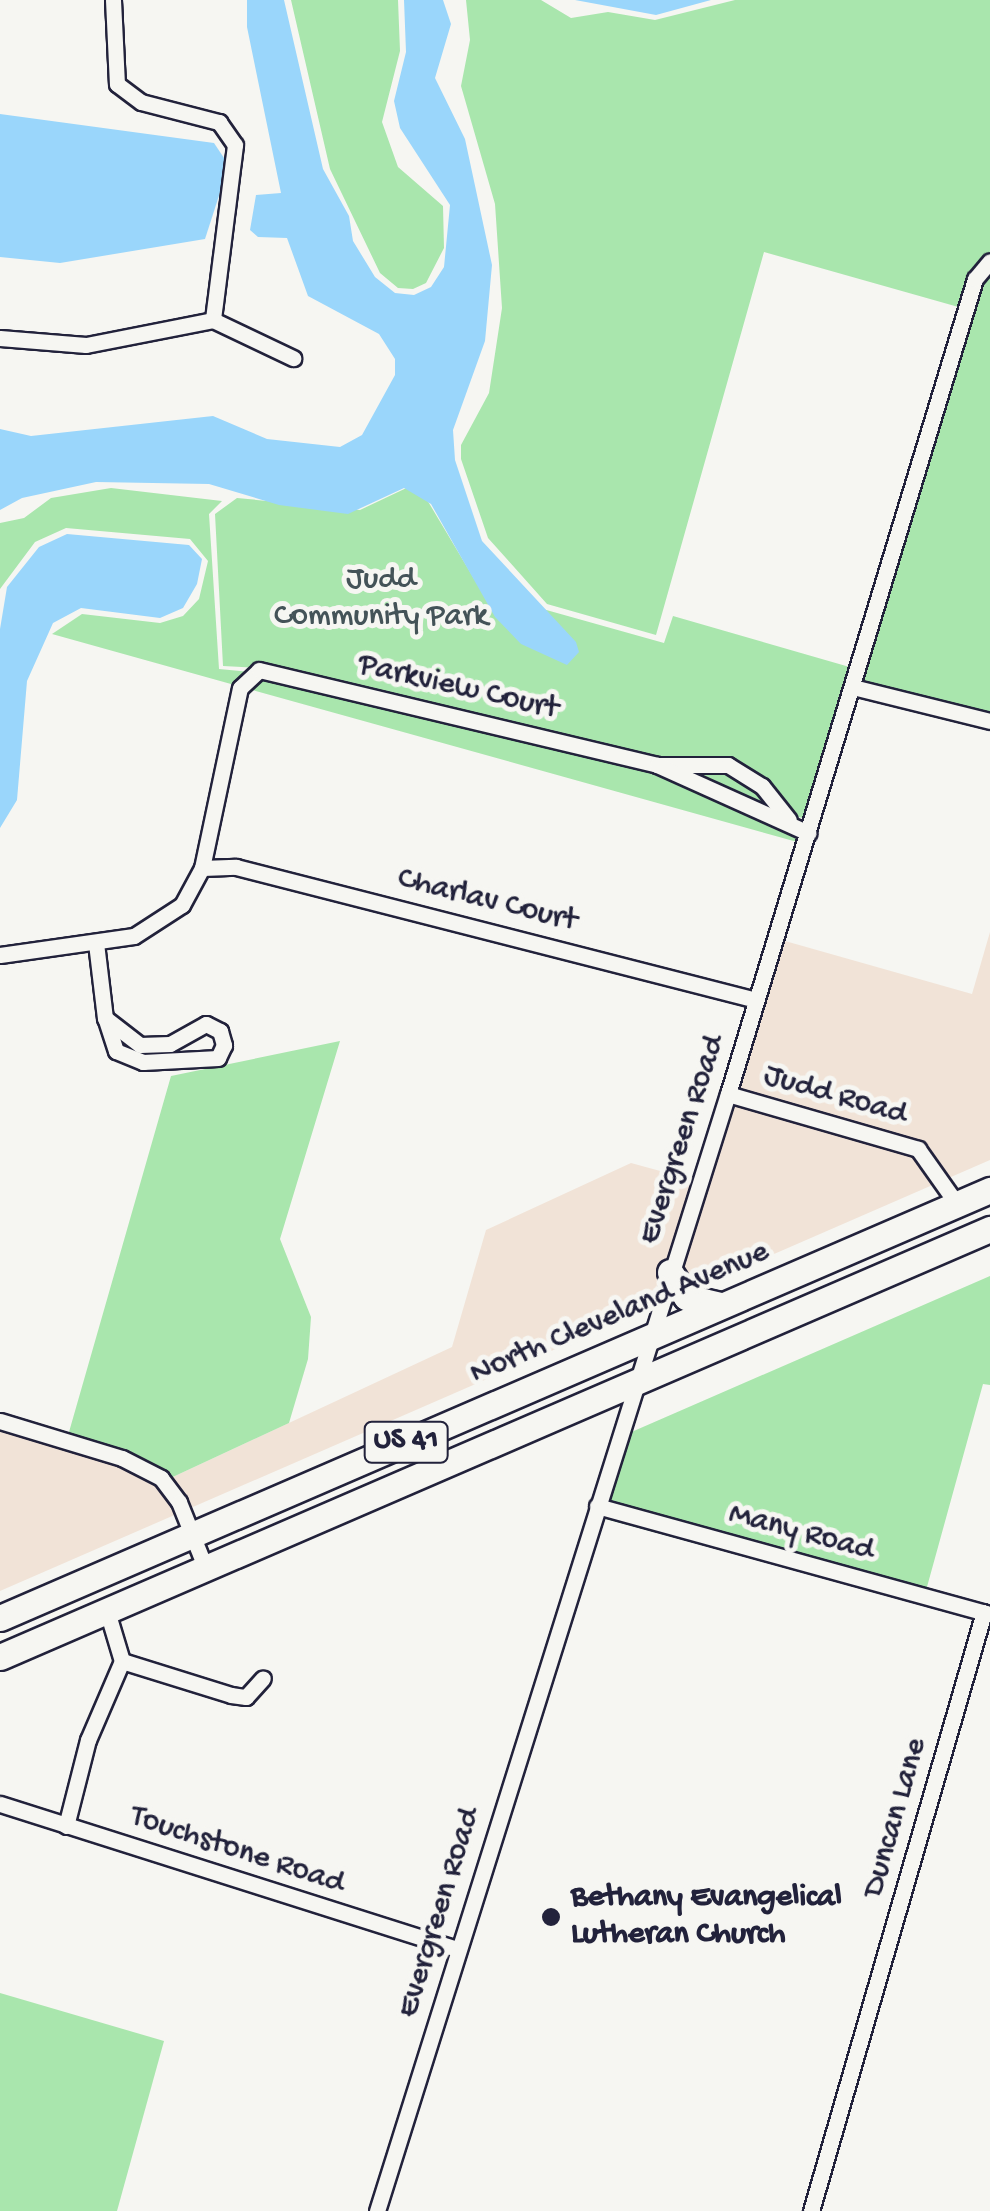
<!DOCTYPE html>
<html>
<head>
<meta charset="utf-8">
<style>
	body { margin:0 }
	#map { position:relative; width:990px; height:2211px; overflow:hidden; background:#f6f6f2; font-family:"Gochi Hand",sans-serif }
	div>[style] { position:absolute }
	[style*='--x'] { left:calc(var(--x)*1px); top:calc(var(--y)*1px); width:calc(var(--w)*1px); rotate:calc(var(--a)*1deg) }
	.built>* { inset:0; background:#f1e3d7 }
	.green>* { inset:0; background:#a9e6ad }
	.water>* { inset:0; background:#9ad6fb }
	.roads { filter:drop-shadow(2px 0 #22223b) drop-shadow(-2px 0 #22223b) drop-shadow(0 2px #22223b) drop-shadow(0 -2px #22223b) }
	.street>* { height:15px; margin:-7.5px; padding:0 7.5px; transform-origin:7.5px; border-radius:7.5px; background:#f6f6f2 }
	.primary>* { height:25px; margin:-12.5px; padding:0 12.5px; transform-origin:12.5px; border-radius:12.5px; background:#f6f6f2 }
	.dots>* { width:28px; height:28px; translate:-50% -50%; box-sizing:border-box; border:5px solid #f6f6f2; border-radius:50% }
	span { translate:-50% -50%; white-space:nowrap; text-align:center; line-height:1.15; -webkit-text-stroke:10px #f6f6f2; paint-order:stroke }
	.shield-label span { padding:2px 8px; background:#f6f6f2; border:2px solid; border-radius:8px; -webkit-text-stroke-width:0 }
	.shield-label { font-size:30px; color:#22223b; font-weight:700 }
	.park-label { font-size:32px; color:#445358 }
	.street-label { font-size:32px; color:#22223b }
	.poi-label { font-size:32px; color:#22223b; font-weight:700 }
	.left { translate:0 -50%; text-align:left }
</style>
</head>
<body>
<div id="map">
	<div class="built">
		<div style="clip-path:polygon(990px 932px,990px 1160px,0 1591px,0 1420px,53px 1434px,162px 1482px,452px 1347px,486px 1230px,631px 1163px,704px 1183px,778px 939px,972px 994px)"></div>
	</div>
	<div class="green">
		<div style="clip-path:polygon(291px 0,398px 0,400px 51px,382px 122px,398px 167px,443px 206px,444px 248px,426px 283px,413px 289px,398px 288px,380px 273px,330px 169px)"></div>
		<div style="clip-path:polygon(466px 0,541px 0,571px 18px,608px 12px,655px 20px,735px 0,990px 0,990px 728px,855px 694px,808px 845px,52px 634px,82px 614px,160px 623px,183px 616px,199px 599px,208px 561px,190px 539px,66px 528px,35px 542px,0 589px,0 523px,24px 518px,51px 498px,111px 488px,222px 501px,209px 514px,219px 669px,282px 675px,639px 758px,804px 824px,969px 310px,764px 252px,656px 635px,547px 604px,488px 538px,461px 459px,461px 445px,489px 393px,502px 308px,495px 204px,461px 86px,470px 40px)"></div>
		<div style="clip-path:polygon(417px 483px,482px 592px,664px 643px,673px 616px,853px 668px,809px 813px,803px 818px,768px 811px,657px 765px,642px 752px,524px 724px,491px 723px,282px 669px,223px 666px,215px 514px,237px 498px,360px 510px)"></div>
		<div style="clip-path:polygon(340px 1041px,280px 1239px,311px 1317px,308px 1359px,289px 1423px,162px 1482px,67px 1439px,171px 1076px)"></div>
		<div style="clip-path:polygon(990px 1276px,990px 1385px,983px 1384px,922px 1605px,598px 1517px,620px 1437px)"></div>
		<div style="clip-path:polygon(0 1993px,164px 2041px,117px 2211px,0 2211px)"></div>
	</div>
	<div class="water">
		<div style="clip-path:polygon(247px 0,284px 0,323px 169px,349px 216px,353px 241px,375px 277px,395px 293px,414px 295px,431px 287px,444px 267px,450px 205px,400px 128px,394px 101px,406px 52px,404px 0,443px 0,451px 24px,435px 78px,465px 139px,492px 265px,485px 341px,453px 430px,455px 460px,482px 541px,576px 642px,579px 652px,567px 665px,521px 644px,495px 617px,431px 504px,404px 488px,348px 514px,279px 505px,209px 484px,96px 482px,22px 498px,0 510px,0 429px,31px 436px,213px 416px,267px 439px,340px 447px,362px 435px,395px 375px,395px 359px,379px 334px,308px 296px,287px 238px,258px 237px,250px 230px,256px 195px,281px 193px,247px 27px)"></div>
		<div style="clip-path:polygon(575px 0,711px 0,656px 15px)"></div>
		<div style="clip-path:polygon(0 114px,214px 143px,224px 158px,225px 177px,205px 239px,60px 263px,0 257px)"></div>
		<div style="clip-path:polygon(67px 534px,189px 545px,202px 559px,197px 584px,183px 608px,160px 618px,81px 608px,53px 623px,27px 681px,17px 800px,0 828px,0 629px,7px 587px,39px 547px)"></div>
	</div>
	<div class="roads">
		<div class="street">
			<div style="--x:113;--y:0;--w:84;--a:87.3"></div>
			<div style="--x:117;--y:84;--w:30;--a:37"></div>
			<div style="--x:141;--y:102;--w:81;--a:14.4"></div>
			<div style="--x:219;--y:122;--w:28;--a:55"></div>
			<div style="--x:235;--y:145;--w:176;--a:97.2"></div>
			<div style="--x:0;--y:338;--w:86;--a:4.7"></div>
			<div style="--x:86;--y:345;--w:129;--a:-11.1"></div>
			<div style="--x:213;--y:320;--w:89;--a:25.4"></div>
			<div style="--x:853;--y:687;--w:141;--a:13.9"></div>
			<div style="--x:657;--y:765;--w:71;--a:0"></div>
			<div style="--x:728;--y:765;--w:40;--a:32"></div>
			<div style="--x:762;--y:786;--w:43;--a:51.5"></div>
			<div style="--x:202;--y:868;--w:34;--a:-2"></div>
			<div style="--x:236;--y:867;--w:537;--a:14.35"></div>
			<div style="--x:96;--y:943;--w:76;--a:83.2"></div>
			<div style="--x:0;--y:955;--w:135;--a:-8.1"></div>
			<div style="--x:134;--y:936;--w:57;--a:-32.9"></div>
			<div style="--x:182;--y:905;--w:42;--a:-61.6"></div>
			<div style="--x:202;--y:868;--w:184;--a:-78.1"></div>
			<div style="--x:240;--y:688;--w:26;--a:-43"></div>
			<div style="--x:259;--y:670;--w:409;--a:13.4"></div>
			<div style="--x:657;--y:765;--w:166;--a:24.2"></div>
			<div style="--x:105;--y:1018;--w:44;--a:37.6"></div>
			<div style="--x:140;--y:1045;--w:30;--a:-2"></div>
			<div style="--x:170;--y:1044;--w:41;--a:-29.1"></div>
			<div style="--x:206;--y:1024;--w:16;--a:27"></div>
			<div style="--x:220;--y:1031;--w:15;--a:74"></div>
			<div style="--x:224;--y:1045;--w:14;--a:115"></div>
			<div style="--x:218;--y:1058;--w:75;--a:176.9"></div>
			<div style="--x:143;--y:1062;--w:29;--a:-158"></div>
			<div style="--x:116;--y:1051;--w:35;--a:-108"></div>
			<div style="--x:728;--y:1094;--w:198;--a:16.1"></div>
			<div style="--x:918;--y:1149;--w:67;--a:54.7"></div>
			<div style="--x:0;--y:1421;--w:127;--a:16.9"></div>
			<div style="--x:122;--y:1458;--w:44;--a:27.1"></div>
			<div style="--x:161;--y:1478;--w:30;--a:53"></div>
			<div style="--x:179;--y:1502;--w:72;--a:68.1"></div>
			<div style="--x:597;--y:1506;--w:408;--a:15.4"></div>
			<div style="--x:122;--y:1661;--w:114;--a:17.3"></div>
			<div style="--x:231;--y:1695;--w:15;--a:8"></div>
			<div style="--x:246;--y:1697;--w:25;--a:-48"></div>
			<div style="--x:0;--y:1804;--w:479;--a:17.6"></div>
			<div style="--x:66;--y:1826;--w:89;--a:-75.7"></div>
			<div style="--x:88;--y:1740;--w:86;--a:-66.7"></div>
			<div style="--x:122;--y:1661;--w:52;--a:-106.7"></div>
			<div style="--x:377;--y:2211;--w:1171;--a:-72.56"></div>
			<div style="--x:728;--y:1094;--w:852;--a:-73.14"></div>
			<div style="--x:975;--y:279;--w:23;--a:-50"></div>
			<div style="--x:811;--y:2211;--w:623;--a:-73.89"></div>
		</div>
		<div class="primary">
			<div style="--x:670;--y:1272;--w:30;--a:57"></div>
			<div style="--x:686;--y:1297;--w:36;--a:13"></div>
			<div style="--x:0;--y:1618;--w:1079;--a:-23.38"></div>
			<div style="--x:0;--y:1657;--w:1079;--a:-23.38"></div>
		</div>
	</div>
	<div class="dots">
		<div style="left:551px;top:1917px;background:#22223b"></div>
	</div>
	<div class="shield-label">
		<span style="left:406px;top:1442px">US 41</span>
	</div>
	<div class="park-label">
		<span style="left:381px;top:599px">Judd<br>Community Park</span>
	</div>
	<div class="street-label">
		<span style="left:458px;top:688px;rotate:13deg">Parkview Court</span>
		<span style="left:487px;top:901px;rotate:14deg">Charlav Court</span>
		<span style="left:835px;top:1096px;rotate:16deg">Judd Road</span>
		<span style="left:683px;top:1140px;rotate:-72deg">Evergreen Road</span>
		<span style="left:620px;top:1314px;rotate:-23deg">North Cleveland Avenue</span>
		<span style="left:801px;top:1533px;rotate:15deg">Many Road</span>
		<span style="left:896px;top:1818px;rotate:-74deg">Duncan Lane</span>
		<span style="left:237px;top:1851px;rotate:18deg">Touchstone Road</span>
		<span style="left:440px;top:1913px;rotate:-73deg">Evergreen Road</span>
	</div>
	<div class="poi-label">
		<span class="left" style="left:571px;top:1917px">Bethany Evangelical<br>Lutheran Church</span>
	</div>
</div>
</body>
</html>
